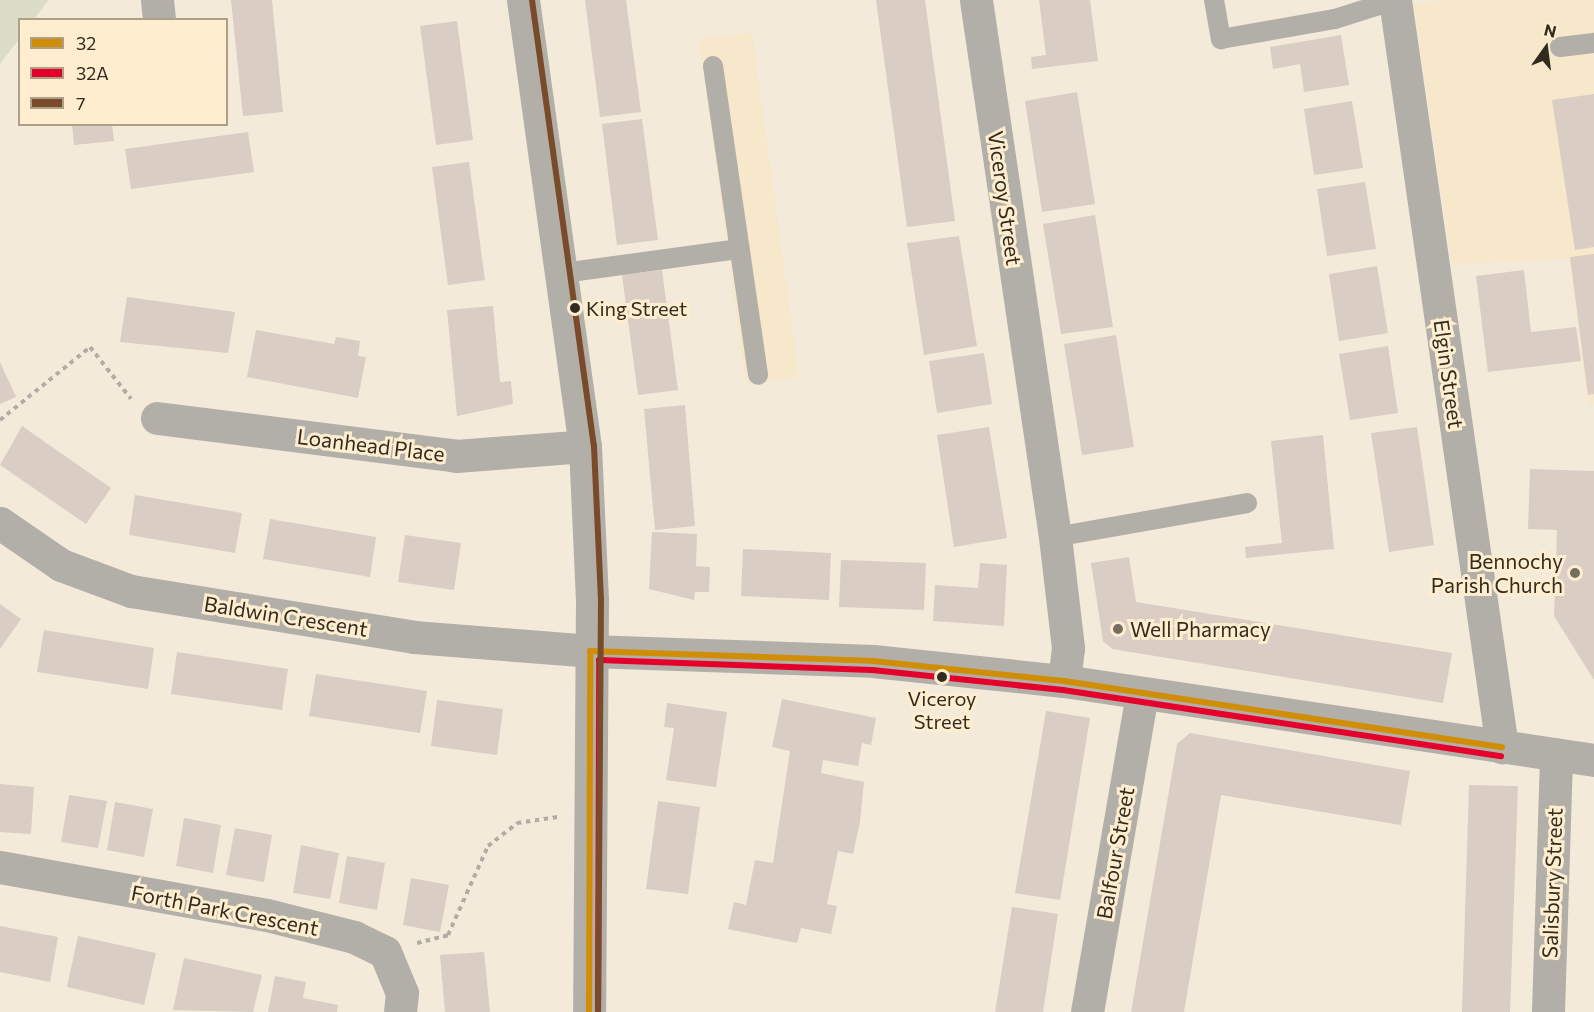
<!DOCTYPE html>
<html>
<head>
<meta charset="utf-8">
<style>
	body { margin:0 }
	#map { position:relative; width:1594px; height:1012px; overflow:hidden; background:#f4eada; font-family:Commissioner,sans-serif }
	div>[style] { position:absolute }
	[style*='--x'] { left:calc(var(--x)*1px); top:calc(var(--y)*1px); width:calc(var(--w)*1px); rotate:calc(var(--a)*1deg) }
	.built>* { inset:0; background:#f7e7cb }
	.green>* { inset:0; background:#dbddc7 }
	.building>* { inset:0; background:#d9cdc4 }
	.path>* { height:4px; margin-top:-2px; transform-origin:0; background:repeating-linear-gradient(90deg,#b1aca4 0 4.5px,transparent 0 9px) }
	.service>* { height:20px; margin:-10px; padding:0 10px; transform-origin:10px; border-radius:10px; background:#b2aea8 }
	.minor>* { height:33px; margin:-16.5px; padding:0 16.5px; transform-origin:16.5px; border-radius:16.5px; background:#b2aea8 }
	.tertiary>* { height:33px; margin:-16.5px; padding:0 16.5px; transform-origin:16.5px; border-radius:16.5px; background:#b2aea8 }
	.bus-1>* { height:6px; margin:-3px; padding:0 3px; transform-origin:3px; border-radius:3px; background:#d08e06 }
	.bus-2>* { height:6px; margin:-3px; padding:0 3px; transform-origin:3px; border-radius:3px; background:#e4002b }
	.bus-3>* { height:6px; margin:-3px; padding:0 3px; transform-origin:3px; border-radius:3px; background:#7a4b2a }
	.dots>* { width:16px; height:16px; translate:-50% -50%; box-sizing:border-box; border:3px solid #feedcf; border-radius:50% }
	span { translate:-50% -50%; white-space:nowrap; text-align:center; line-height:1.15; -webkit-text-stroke:6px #feedcf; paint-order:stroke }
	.bus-label { font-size:20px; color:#322c20 }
	.left { translate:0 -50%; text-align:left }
	.street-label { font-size:21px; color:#322c20 }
	.poi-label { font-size:21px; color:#322c20 }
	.right { translate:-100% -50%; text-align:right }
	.legend { position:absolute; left:18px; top:18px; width:210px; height:108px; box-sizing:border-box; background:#feedcf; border:2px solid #aca089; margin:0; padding:8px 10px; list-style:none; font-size:18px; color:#322c20 }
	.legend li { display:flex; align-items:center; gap:12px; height:30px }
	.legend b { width:30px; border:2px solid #aca089 }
	.north { position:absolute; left:1516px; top:18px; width:60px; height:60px; -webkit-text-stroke:4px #feedcf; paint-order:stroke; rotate:14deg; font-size:16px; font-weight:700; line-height:24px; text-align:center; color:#322c20 }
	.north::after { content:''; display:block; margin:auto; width:21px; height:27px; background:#322c20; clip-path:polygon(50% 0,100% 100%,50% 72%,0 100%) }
</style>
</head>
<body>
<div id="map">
	<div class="built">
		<div style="clip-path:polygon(1444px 0,1594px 0,1594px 406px,1588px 405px,1569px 258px,1452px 265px,1414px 5px)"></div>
		<div style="clip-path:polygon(752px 32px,799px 377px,746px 384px,699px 40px)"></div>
	</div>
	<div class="green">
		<div style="clip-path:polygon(0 0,49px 0,34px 19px,20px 20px,19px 39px,0 64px)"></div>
	</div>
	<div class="building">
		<div style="clip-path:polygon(231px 0,272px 0,283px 112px,243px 116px)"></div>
		<div style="clip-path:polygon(585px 0,626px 0,641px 112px,600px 117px)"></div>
		<div style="clip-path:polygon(876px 0,925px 0,955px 221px,907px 227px)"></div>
		<div style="clip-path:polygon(1039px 0,1090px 0,1098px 61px,1032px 69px,1031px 57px,1046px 55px)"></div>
		<div style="clip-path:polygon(457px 21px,473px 140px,436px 145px,420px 26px)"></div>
		<div style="clip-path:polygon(1341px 35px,1349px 85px,1304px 92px,1300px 64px,1273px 69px,1270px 47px)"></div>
		<div style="clip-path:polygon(1077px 92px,1095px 204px,1042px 212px,1025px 101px)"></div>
		<div style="clip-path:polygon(1594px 94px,1594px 247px,1575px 250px,1552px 100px)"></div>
		<div style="clip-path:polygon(1352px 101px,1363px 168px,1314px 175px,1304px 109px)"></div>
		<div style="clip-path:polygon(642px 119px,658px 240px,617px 245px,602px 124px)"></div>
		<div style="clip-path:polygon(72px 124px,112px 124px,114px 141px,74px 145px)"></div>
		<div style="clip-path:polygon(248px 132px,254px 172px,131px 189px,125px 149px)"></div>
		<div style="clip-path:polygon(469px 162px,485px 280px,448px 285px,432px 167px)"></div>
		<div style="clip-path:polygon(1365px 182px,1376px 249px,1327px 256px,1317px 189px)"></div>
		<div style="clip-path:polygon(1095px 215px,1113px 327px,1061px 334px,1043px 224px)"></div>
		<div style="clip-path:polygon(959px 236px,977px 346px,924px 355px,907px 243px)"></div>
		<div style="clip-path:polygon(1594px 254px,1594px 394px,1588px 395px,1570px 257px)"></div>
		<div style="clip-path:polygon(1377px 266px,1388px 333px,1339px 341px,1329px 274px)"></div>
		<div style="clip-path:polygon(662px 270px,678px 390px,638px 395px,622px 275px)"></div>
		<div style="clip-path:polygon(1524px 270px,1531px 332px,1576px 327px,1581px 361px,1488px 372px,1476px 276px)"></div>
		<div style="clip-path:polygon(127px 297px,235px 312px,228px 353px,120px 342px)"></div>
		<div style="clip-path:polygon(493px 306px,500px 382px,511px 381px,513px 404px,457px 416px,447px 310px)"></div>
		<div style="clip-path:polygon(256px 330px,334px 344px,336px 337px,360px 341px,358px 356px,366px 357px,358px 398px,247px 377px)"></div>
		<div style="clip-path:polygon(1116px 335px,1134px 447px,1082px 455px,1064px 344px)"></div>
		<div style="clip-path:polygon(1388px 346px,1398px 413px,1350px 420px,1339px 354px)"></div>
		<div style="clip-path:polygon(984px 353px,992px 404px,937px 413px,929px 361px)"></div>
		<div style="clip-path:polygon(0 362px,16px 397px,0 404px)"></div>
		<div style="clip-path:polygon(685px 405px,695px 526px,655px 530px,644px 409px)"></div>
		<div style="clip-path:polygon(22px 426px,111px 488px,86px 524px,0 465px)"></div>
		<div style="clip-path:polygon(989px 427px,1007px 538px,954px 547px,937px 435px)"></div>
		<div style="clip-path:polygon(1417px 427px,1434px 545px,1389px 552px,1371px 433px)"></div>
		<div style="clip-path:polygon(1323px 435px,1334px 549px,1246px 558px,1245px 547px,1282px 543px,1271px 441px)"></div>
		<div style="clip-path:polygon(1530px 469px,1594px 471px,1594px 680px,1554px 616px,1557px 530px,1528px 529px)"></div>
		<div style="clip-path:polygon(135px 495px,242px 513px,235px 553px,129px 535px)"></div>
		<div style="clip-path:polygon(270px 519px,376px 537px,370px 577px,263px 559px)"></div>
		<div style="clip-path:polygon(652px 532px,697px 534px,696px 566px,710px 567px,709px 592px,695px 592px,694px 600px,649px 589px)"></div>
		<div style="clip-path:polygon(405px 535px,461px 543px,454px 590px,398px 582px)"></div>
		<div style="clip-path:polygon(743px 549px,831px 553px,829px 600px,741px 596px)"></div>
		<div style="clip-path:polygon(1129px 557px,1136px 602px,1452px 653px,1443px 703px,1112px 649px,1103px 641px,1091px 563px)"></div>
		<div style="clip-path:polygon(841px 560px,926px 563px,924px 610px,839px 607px)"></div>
		<div style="clip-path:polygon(980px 563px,1007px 565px,1004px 626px,933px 621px,935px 585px,978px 588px)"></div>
		<div style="clip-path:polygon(0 604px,21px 619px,0 649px)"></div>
		<div style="clip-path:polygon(44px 630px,154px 648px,148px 689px,37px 672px)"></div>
		<div style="clip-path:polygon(177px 652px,288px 669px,282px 710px,171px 694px)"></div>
		<div style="clip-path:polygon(316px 674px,427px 691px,420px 733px,309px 716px)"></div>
		<div style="clip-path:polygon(782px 699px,876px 718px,871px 745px,862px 743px,858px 766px,823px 760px,821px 773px,864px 782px,860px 822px,853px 854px,838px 851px,827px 904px,837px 906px,831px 934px,801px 928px,797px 943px,728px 929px,734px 902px,746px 905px,755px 860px,773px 863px,790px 751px,772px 747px)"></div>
		<div style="clip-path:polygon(437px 700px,503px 709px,497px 755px,431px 746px)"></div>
		<div style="clip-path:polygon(667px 703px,727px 712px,716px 787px,666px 780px,674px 728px,664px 727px)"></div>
		<div style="clip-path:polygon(1046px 711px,1090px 718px,1060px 900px,1015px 893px)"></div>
		<div style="clip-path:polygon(1190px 733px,1410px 771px,1401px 825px,1221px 795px,1184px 1012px,1131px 1012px,1177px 744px)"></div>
		<div style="clip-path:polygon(0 784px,34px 787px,31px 834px,0 832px)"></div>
		<div style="clip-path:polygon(1469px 785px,1518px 786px,1510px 1012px,1462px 1012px)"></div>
		<div style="clip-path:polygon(69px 795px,107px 801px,98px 848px,61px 842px)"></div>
		<div style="clip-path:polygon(658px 801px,700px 807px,688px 894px,646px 889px)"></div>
		<div style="clip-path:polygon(115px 802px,153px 809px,144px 857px,107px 850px)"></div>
		<div style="clip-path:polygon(184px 818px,221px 825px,213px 873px,176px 866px)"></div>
		<div style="clip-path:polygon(235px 828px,272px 835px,264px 882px,226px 875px)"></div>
		<div style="clip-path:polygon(301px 845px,339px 853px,330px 899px,293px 893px)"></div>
		<div style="clip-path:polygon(347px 856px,385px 863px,377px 910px,339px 903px)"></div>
		<div style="clip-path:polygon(411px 878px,449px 885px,440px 932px,403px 925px)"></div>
		<div style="clip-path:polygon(1012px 907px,1058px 914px,1043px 1012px,995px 1012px)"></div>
		<div style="clip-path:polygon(0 926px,58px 937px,50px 982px,0 972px)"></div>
		<div style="clip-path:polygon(78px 936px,156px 953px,144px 1005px,67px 987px)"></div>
		<div style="clip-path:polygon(484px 952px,490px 1012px,445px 1012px,440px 955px)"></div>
		<div style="clip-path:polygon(184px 958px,262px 975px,253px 1012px,173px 1010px)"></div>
		<div style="clip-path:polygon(275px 976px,306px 982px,303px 998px,338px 1005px,337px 1012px,268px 1012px)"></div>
	</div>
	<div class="path">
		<div style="--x:0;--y:420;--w:116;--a:-39"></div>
		<div style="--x:90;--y:347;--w:66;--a:51.7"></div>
		<div style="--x:417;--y:943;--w:32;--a:-14"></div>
		<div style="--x:448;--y:935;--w:98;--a:-65.8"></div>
		<div style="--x:488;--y:846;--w:37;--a:-38"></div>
		<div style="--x:517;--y:823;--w:41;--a:-8.3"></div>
	</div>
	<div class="service">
		<div style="--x:1214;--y:0;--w:40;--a:80"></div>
		<div style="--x:1221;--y:39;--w:116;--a:-10"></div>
		<div style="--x:1335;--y:19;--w:63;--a:-17.6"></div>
		<div style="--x:1560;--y:47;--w:34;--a:-7"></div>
		<div style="--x:713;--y:66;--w:312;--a:81.7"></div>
		<div style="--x:563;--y:273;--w:178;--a:-7.8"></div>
		<div style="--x:1055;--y:537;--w:195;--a:-10"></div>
	</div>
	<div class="minor">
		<div style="--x:157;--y:0;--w:20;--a:84"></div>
		<div style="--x:976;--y:0;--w:543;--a:81.63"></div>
		<div style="--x:1055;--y:537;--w:112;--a:83.3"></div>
		<div style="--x:1068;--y:648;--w:33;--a:97"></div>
		<div style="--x:1395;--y:0;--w:755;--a:81.85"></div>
		<div style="--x:157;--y:418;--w:301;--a:7.2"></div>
		<div style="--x:456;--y:456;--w:129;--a:-4.4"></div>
		<div style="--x:0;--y:523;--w:74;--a:34.5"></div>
		<div style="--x:61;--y:565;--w:75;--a:20.4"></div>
		<div style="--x:131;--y:591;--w:287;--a:9.2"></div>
		<div style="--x:414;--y:637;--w:177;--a:4.5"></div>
		<div style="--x:590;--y:651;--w:283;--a:2"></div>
		<div style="--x:873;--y:661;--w:192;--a:6"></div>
		<div style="--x:1064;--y:681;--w:536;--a:8.48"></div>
		<div style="--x:0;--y:867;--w:271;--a:10.2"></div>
		<div style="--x:267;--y:915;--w:90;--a:14.2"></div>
		<div style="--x:354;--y:937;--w:34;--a:26"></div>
		<div style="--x:385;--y:952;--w:44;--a:67.5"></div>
		<div style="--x:402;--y:993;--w:19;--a:96"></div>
		<div style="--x:1087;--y:1012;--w:322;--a:-80.2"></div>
		<div style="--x:1548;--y:1012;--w:258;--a:-88.2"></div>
	</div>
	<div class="tertiary">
		<div style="--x:523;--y:0;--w:450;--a:82.1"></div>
		<div style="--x:585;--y:446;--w:153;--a:87.4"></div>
		<div style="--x:592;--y:599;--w:413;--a:90.4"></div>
	</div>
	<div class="bus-1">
		<div style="--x:589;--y:1012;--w:361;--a:-89.8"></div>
		<div style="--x:590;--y:651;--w:283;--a:2"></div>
		<div style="--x:873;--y:661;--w:192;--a:6"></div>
		<div style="--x:1064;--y:681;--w:443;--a:8.6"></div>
	</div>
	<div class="bus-2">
		<div style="--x:598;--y:1012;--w:352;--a:-89.8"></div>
		<div style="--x:599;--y:660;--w:273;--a:2.1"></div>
		<div style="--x:872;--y:670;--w:192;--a:6"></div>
		<div style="--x:1063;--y:690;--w:443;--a:8.6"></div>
	</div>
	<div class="bus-3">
		<div style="--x:532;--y:0;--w:450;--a:82.1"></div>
		<div style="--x:594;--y:446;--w:153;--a:87.4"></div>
		<div style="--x:601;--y:599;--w:413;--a:90.4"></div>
	</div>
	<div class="dots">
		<div style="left:575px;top:308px;background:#322c20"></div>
		<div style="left:1575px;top:573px;background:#766e61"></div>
		<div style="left:1118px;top:629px;background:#766e61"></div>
		<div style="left:942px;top:677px;background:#322c20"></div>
	</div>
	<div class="bus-label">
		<span class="left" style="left:586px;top:308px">King Street</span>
		<span style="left:942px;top:710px">Viceroy<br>Street</span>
	</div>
	<div class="street-label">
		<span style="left:1005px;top:198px;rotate:82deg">Viceroy Street</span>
		<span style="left:1449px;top:374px;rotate:82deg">Elgin Street</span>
		<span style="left:371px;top:445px;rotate:7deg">Loanhead Place</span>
		<span style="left:286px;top:616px;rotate:9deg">Baldwin Crescent</span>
		<span style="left:1115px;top:853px;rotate:-80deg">Balfour Street</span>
		<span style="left:1552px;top:883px;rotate:-88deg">Salisbury Street</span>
		<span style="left:225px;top:910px;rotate:11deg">Forth Park Crescent</span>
	</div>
	<div class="poi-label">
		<span class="right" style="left:1563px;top:573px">Bennochy<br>Parish Church</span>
		<span class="left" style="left:1130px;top:629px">Well Pharmacy</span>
	</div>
	<ul class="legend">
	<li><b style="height:8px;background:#d08e06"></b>32</li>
	<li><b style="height:8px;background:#e4002b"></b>32A</li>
	<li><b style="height:8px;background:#7a4b2a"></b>7</li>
	</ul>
	<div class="north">N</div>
</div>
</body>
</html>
